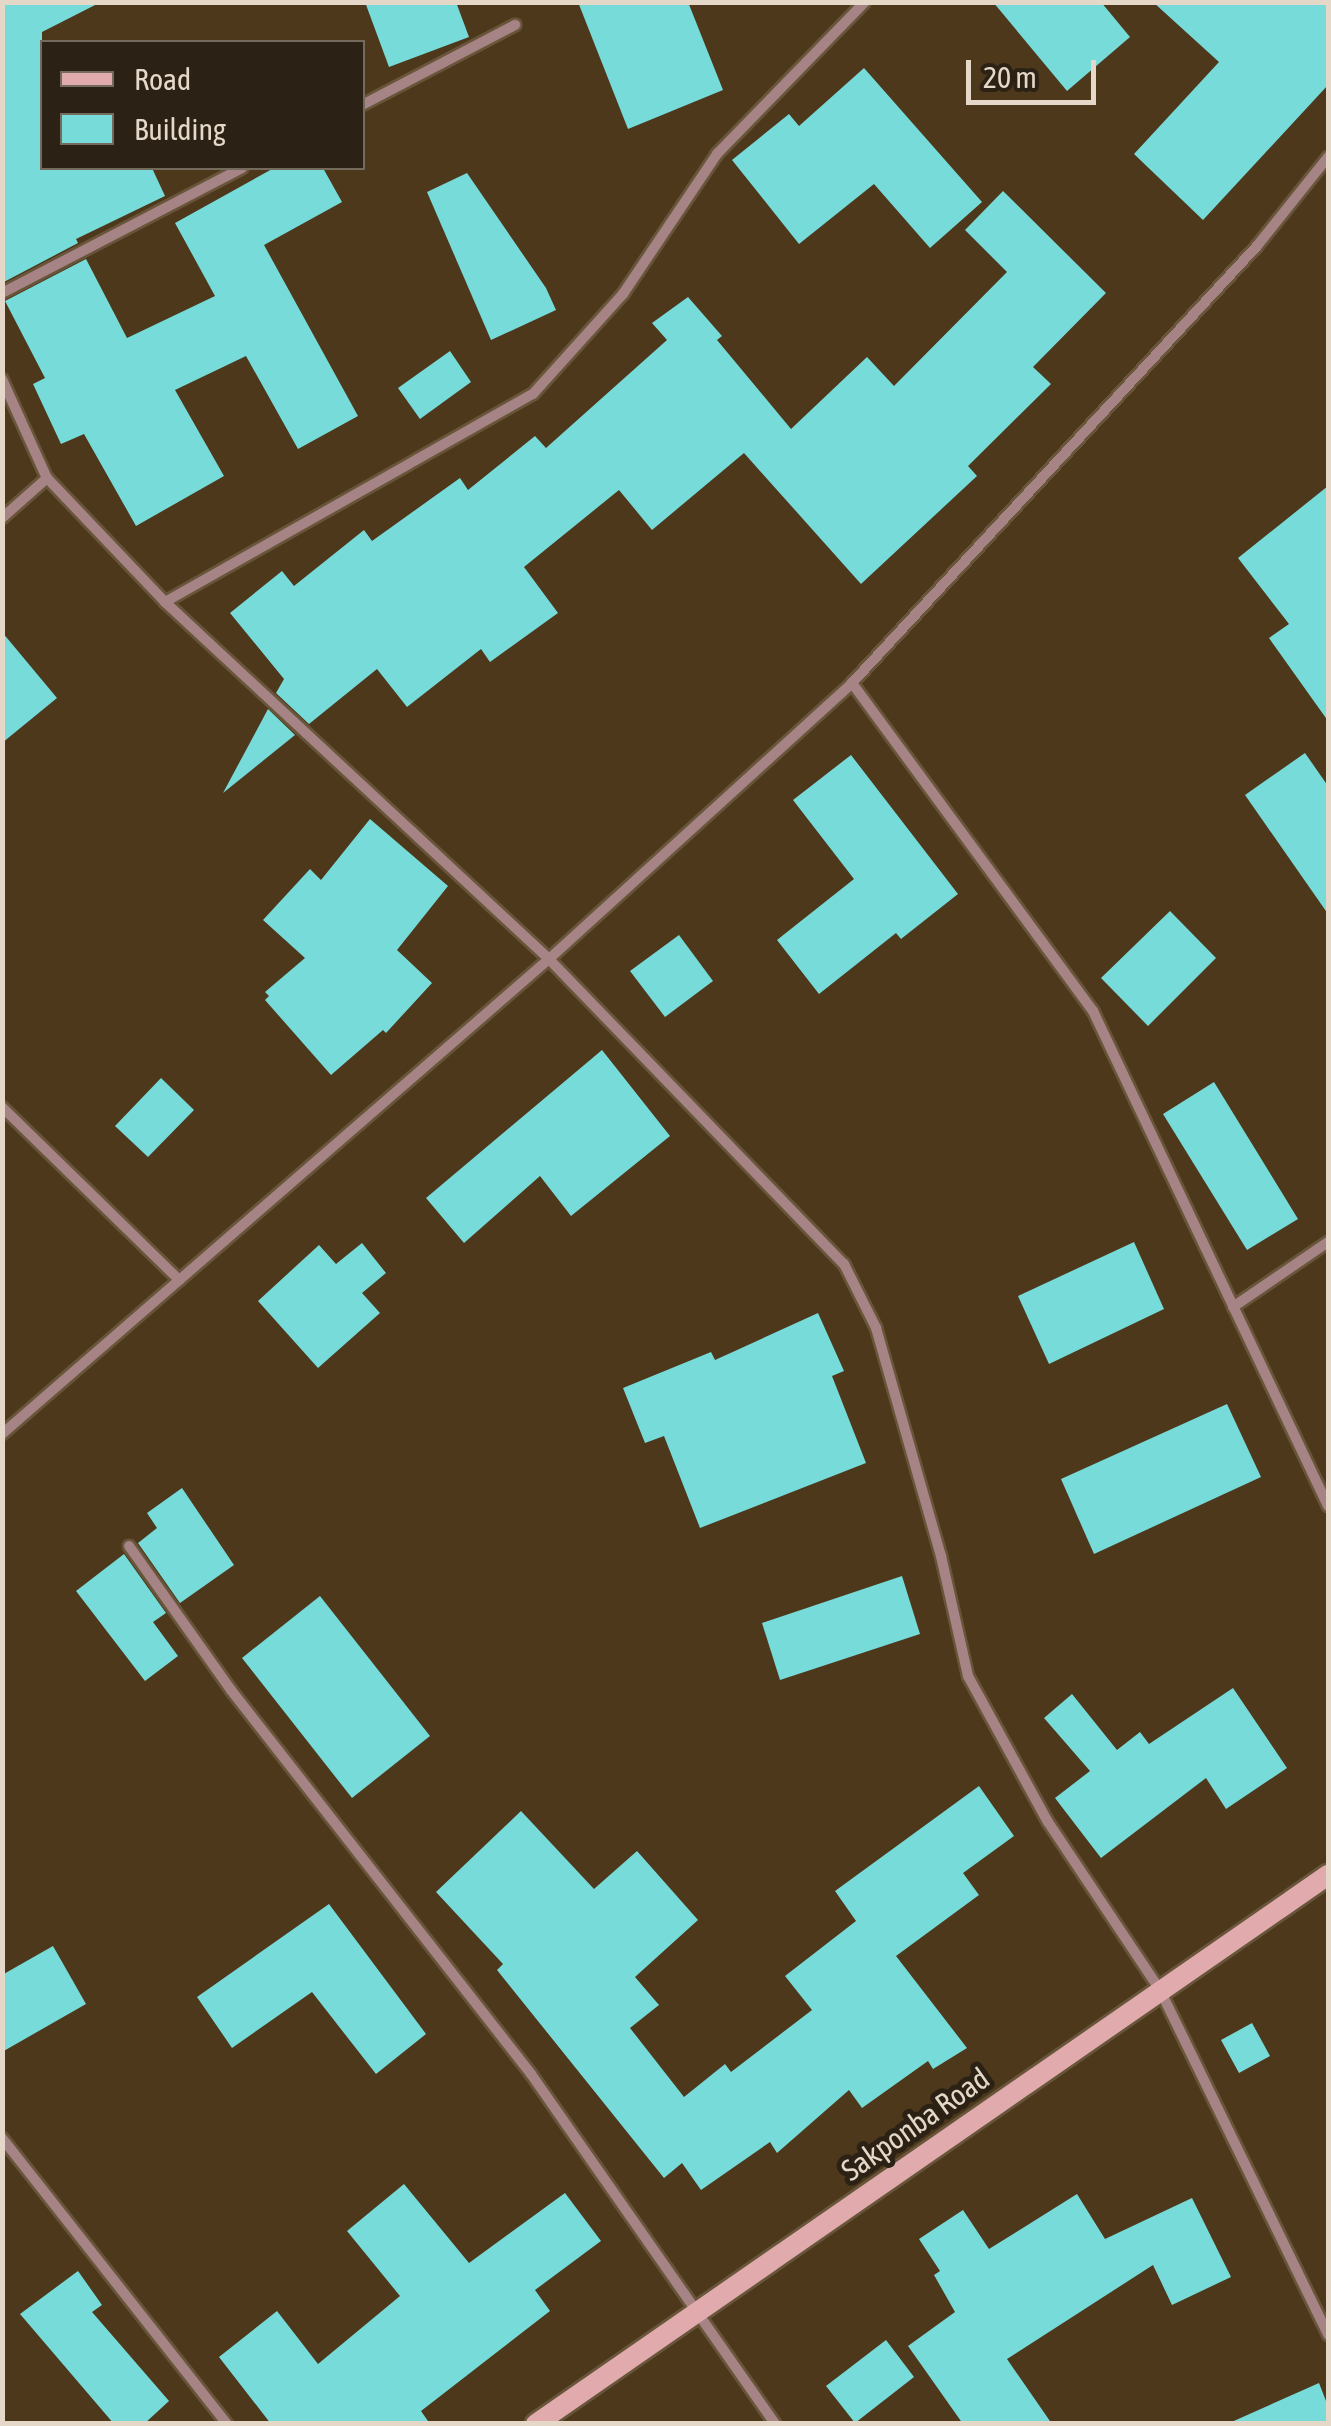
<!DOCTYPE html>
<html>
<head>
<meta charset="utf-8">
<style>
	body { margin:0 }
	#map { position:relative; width:1331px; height:2426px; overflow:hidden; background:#4d381b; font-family:"Asap Condensed",sans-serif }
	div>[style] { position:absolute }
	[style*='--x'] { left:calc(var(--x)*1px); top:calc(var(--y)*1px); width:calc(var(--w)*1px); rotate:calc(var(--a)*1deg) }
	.building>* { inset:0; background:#77dbda }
	.roads { filter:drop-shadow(2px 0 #68553a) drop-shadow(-2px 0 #68553a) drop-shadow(0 2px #68553a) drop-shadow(0 -2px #68553a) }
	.street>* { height:10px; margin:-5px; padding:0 5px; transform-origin:5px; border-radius:5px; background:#a68385 }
	.secondary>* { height:20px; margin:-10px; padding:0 10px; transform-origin:10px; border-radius:10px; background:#e1aaad }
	span { translate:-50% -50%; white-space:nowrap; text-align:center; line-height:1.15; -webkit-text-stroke:10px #2b2215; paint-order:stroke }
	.street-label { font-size:30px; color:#e5d8c8 }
	.frame { position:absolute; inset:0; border:5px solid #e5d8c8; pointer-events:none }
	.legend { position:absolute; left:40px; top:40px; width:325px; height:130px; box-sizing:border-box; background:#2b2215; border:2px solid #756b5d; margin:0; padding:12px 18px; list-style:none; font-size:30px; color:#e5d8c8 }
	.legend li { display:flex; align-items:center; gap:20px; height:50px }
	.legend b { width:50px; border:2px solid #756b5d }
	.scale { position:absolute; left:966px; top:60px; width:130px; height:45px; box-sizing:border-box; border:5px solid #e5d8c8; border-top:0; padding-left:12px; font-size:30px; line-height:35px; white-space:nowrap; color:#e5d8c8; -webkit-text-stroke:8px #2b2215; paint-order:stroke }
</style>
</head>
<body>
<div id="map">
	<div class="building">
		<div style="clip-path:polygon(2px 2px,101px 2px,42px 32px,42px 168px,152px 168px,165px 196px,76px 239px,78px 243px,2px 283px)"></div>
		<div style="clip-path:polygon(365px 2px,456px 2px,469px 37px,389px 67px)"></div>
		<div style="clip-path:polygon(578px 2px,688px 2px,723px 90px,628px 129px)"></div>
		<div style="clip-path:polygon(993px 2px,1101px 2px,1130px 37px,1067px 91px)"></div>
		<div style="clip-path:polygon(1153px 2px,1328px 2px,1328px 85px,1203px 220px,1134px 154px,1219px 62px)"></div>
		<div style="clip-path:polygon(864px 68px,982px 202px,930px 248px,874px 184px,799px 244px,732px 160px,789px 114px,799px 126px)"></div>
		<div style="clip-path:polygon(274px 168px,323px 168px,342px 202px,264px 245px,358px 416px,298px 449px,246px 356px,175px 390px,224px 476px,136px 526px,84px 434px,61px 444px,33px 384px,45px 378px,5px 301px,86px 259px,127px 338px,215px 296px,175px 223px)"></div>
		<div style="clip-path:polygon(467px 173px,546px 288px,556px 310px,491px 340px,427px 192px)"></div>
		<div style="clip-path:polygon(1003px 191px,1106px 293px,1033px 367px,1051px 384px,968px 466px,977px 476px,861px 584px,744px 453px,652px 530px,619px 490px,524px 567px,558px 613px,490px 662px,481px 649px,407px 707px,377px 669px,309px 724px,276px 693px,284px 679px,230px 613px,282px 571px,294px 586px,364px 530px,372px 541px,460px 478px,468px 490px,535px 436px,546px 448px,667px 340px,652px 323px,688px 297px,722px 336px,717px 340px,791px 429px,867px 357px,894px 386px,1007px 272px,965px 230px)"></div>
		<div style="clip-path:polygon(450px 351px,471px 382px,420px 419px,398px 388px)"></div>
		<div style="clip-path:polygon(1328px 486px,1328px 721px,1269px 638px,1289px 624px,1238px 558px)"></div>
		<div style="clip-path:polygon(2px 632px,57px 698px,2px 743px)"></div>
		<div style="clip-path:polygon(268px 709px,295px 735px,223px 793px)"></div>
		<div style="clip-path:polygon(1305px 753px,1328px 786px,1328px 914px,1245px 795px)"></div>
		<div style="clip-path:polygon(851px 755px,958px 894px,901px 939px,896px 933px,819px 994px,777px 940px,854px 879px,793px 800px)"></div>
		<div style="clip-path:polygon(370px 819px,448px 886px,397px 950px,432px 983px,386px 1033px,383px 1030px,331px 1075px,265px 1000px,269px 996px,265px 992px,305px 958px,263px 920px,310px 869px,321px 880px)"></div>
		<div style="clip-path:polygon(1170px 911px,1216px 958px,1148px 1026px,1101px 978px)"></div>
		<div style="clip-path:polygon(679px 935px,713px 981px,665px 1017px,630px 971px)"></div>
		<div style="clip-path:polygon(602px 1050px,670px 1136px,571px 1216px,540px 1176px,464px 1243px,426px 1198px)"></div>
		<div style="clip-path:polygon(161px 1078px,194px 1110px,148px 1157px,115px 1126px)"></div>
		<div style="clip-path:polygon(1214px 1082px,1298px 1219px,1247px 1250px,1163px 1114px)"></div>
		<div style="clip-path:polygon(1134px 1242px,1164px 1309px,1049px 1364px,1018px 1296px)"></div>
		<div style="clip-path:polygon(362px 1243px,386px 1273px,362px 1293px,380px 1313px,318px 1368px,258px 1301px,319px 1245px,336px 1264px)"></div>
		<div style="clip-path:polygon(818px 1313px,844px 1371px,832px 1376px,866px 1463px,700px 1528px,664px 1436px,645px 1443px,623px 1388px,711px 1352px,715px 1360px)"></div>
		<div style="clip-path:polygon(1227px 1404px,1261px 1477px,1094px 1554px,1061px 1479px)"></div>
		<div style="clip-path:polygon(182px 1488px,234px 1565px,180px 1603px,138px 1543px,157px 1528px,147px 1513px)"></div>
		<div style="clip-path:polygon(124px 1554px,166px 1613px,153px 1622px,178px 1656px,145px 1681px,76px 1591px)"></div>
		<div style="clip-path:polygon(902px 1576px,920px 1634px,780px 1680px,762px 1623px)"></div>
		<div style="clip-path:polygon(320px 1596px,430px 1736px,352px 1798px,242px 1658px)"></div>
		<div style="clip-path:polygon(1233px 1688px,1287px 1768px,1226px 1809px,1206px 1778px,1101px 1858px,1055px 1798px,1090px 1771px,1044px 1718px,1072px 1694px,1117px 1750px,1140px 1732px,1149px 1744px)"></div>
		<div style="clip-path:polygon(979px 1786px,1014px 1836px,963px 1873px,979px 1895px,896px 1956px,967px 2048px,933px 2069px,928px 2061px,862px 2108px,849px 2090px,777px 2153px,770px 2142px,701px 2190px,682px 2163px,664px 2178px,497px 1970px,503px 1964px,436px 1892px,521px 1811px,594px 1889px,637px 1851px,698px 1920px,635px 1977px,659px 2005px,630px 2028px,684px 2097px,725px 2064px,731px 2072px,812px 2010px,785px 1976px,856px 1921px,835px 1891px)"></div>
		<div style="clip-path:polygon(329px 1904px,426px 2034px,376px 2074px,312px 1992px,232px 2048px,197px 1997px)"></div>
		<div style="clip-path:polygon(53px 1946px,86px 2004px,2px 2052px,2px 1975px)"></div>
		<div style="clip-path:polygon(1252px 2023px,1270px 2056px,1239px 2073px,1221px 2040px)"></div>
		<div style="clip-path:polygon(404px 2184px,469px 2263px,565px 2193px,601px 2241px,535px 2290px,550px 2311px,421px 2411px,430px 2424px,271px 2424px,219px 2357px,277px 2311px,318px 2364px,400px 2296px,347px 2231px)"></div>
		<div style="clip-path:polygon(1077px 2194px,1105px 2239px,1192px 2198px,1231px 2277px,1172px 2305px,1153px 2265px,1007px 2359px,1052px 2424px,963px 2424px,908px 2346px,955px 2312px,934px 2275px,940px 2271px,919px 2239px,963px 2210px,989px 2249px)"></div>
		<div style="clip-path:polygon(78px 2271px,102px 2305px,92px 2312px,169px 2401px,144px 2424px,114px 2424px,20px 2314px)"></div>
		<div style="clip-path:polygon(886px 2340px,914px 2377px,855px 2423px,826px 2386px)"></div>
		<div style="clip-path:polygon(1319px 2383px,1328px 2406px,1328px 2424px,1227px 2424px)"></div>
	</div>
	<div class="roads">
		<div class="street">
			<div style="--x:362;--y:105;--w:173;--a:-27.6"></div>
			<div style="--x:2;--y:293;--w:271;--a:-27.5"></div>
			<div style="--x:2;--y:379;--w:109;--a:65.6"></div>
			<div style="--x:47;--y:478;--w:171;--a:46.4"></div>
			<div style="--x:165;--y:602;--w:524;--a:42.91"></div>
			<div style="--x:549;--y:959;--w:424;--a:46"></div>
			<div style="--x:844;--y:1264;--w:72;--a:63.4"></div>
			<div style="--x:876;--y:1328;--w:237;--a:74.1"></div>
			<div style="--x:941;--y:1556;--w:123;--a:77.3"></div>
			<div style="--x:968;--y:1676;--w:166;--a:61.3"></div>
			<div style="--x:1048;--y:1822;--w:202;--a:56.3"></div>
			<div style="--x:1160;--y:1990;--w:384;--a:64"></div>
			<div style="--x:2;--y:518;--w:60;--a:-41.6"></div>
			<div style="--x:165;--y:602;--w:423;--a:-29.5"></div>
			<div style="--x:533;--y:394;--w:135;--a:-48"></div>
			<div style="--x:623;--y:294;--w:169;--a:-56.1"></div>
			<div style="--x:717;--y:154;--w:212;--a:-45.8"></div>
			<div style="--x:852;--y:683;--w:407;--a:53.7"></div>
			<div style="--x:1093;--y:1011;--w:548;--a:64.6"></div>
			<div style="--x:2;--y:1107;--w:248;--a:44.3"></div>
			<div style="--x:1233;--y:1307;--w:115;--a:-34.4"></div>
			<div style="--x:2;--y:1434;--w:724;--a:-40.97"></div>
			<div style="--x:549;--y:959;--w:410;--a:-42.3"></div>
			<div style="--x:852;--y:683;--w:596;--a:-47.18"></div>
			<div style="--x:1257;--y:246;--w:114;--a:-51.4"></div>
			<div style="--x:129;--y:1546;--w:176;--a:54.7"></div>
			<div style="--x:231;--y:1690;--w:487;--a:52"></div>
			<div style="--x:531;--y:2074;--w:427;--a:55.1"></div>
			<div style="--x:2;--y:2138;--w:364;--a:51.8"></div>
		</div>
		<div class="secondary">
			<div style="--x:536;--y:2424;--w:964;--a:-34.73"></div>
		</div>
	</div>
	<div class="street-label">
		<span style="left:915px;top:2124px;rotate:-35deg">Sakponba Road</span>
	</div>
	<div class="frame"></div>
	<ul class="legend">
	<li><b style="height:12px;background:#e1aaad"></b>Road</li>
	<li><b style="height:28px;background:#77dbda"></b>Building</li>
	</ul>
	<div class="scale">20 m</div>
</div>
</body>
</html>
